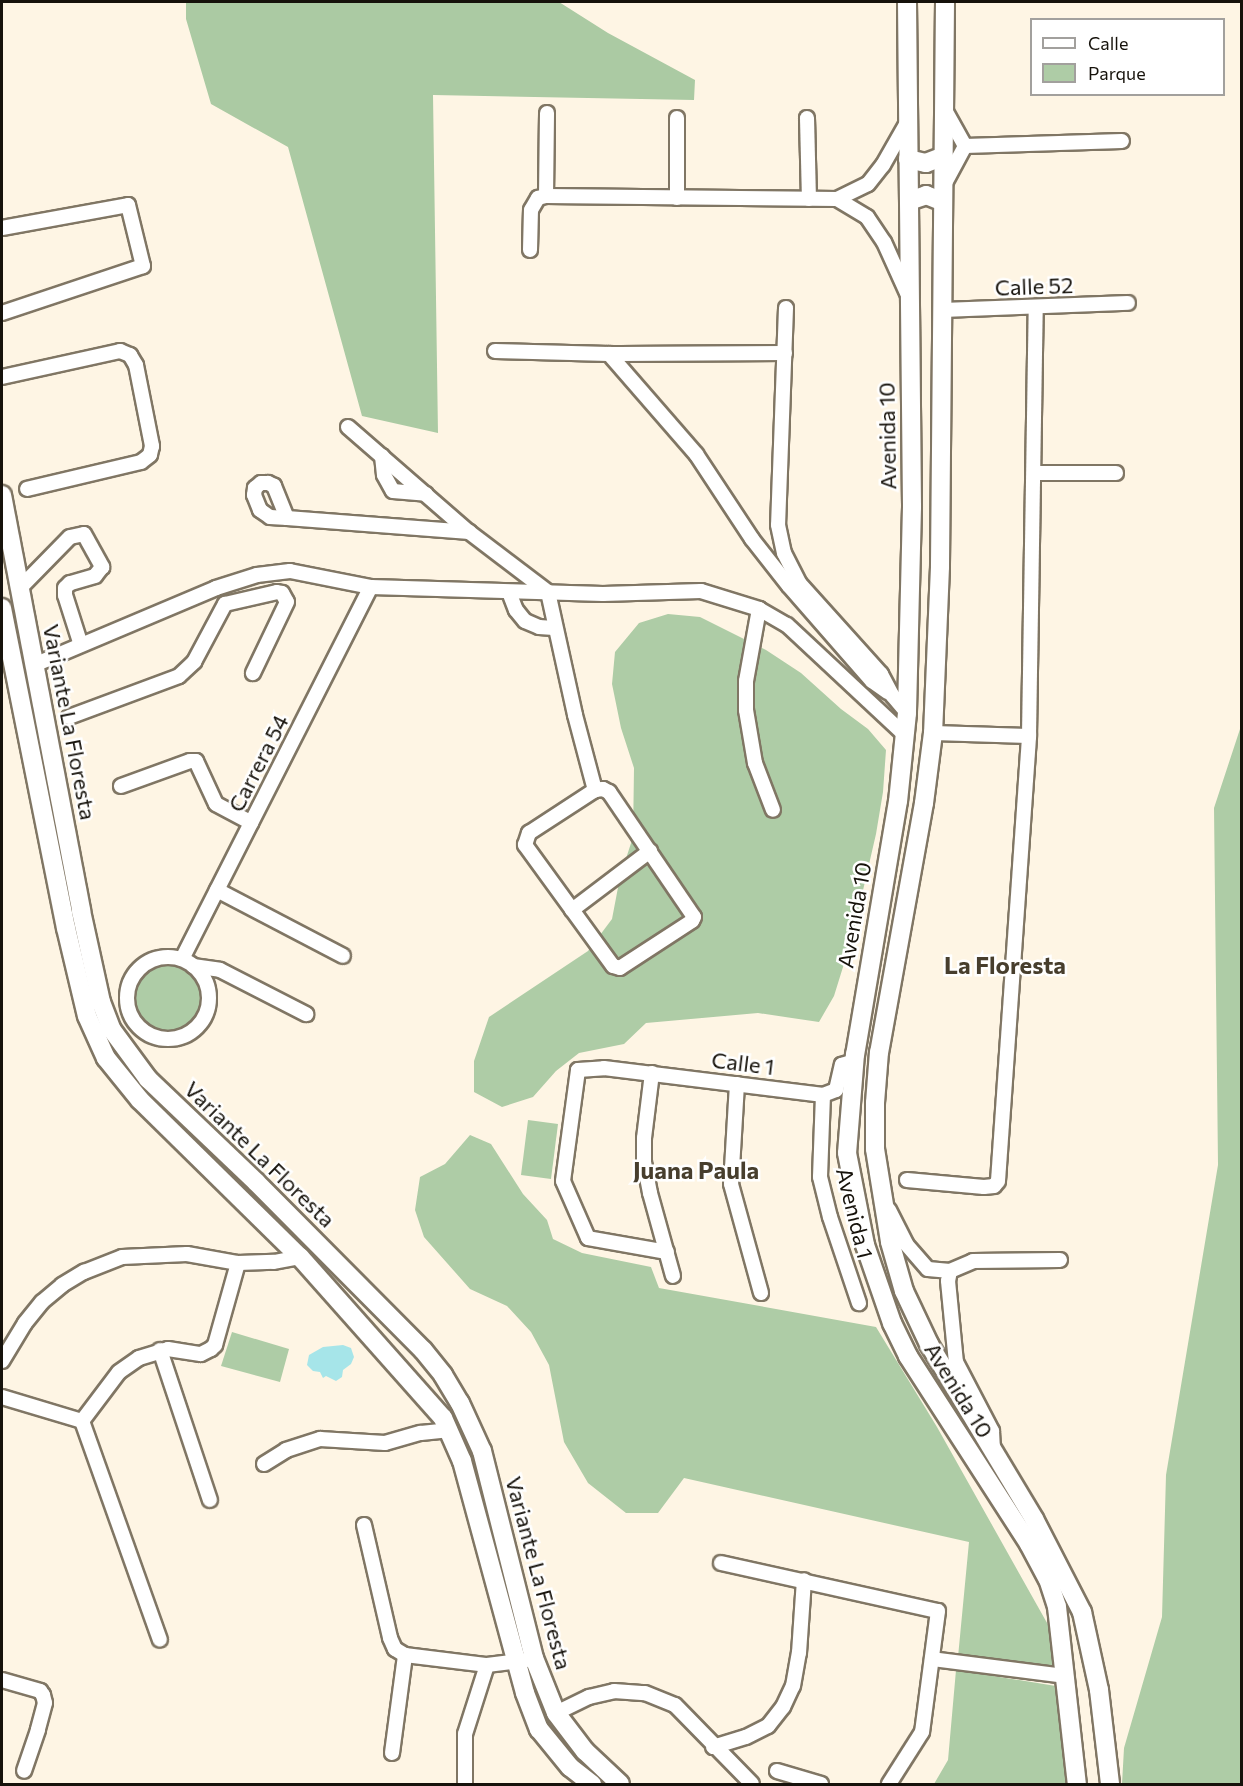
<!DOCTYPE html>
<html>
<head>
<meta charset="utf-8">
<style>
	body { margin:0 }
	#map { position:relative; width:1243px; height:1786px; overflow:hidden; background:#fef5e4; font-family:Commissioner,sans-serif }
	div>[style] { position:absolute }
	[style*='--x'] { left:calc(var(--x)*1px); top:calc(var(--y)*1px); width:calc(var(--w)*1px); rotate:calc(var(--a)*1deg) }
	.green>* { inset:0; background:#aecca6 }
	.round { border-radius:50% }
	.forest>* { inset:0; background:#abcaa3 }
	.water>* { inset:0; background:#a6e5e9 }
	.roads { filter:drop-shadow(2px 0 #807664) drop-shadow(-2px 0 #807664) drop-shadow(0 2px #807664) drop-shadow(0 -2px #807664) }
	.minor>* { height:14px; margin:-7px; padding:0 7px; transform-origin:7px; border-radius:7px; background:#fff }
	.minor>.ring { margin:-7px; padding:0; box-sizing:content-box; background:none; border:14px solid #fff; border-radius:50% }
	.major>* { height:18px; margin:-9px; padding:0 9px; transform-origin:9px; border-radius:9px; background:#fff }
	span { translate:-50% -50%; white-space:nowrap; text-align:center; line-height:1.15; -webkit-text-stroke:5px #fff; paint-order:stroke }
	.street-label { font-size:22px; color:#16120b }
	.neighbourhood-label { font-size:24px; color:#473e2d; font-weight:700 }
	.frame { position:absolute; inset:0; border:3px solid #16120b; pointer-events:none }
	.legend { position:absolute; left:1030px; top:18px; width:195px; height:78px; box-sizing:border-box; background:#fff; border:2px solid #a2a09d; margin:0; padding:8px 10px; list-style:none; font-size:18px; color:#16120b }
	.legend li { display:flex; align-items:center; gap:12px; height:30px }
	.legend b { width:30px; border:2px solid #a2a09d }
</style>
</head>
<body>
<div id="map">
	<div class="green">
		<div style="clip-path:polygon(668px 614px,700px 617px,766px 650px,801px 673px,841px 709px,868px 729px,886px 750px,883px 792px,876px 834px,852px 938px,834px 996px,819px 1022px,758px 1013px,646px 1023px,624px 1044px,579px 1053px,556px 1071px,533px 1097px,502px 1107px,474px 1092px,474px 1061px,489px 1017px,588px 951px,612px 919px,620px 877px,633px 837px,634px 768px,621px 728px,612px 684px,615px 652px,639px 623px)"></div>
		<div style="clip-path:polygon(1241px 726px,1241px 1784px,1122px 1784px,1124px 1748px,1162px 1617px,1166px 1475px,1218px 1165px,1214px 808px)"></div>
		<div class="round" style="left:131px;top:962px;width:72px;height:72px"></div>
		<div style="clip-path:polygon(528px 1120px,558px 1124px,551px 1179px,521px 1175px)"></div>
		<div style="clip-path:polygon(470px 1135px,491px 1144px,523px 1194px,547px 1220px,553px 1239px,582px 1253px,651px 1267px,659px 1288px,876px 1327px,937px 1427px,1051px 1630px,1057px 1669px,958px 1657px,969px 1542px,684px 1478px,658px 1513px,626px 1513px,588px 1483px,564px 1442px,549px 1365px,531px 1332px,507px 1306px,470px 1289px,424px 1237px,415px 1210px,420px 1177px,445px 1164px)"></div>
		<div style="clip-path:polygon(232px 1332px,289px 1349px,280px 1382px,221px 1366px)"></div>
		<div style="clip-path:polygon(956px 1670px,1062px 1687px,1071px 1784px,934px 1784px,948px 1760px)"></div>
	</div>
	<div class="forest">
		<div style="clip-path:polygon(186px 2px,559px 2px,608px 33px,695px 80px,694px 100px,433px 95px,438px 433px,362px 416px,288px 147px,211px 104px,186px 19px)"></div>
	</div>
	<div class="water">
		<div style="clip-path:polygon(343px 1345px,351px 1348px,354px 1357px,351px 1364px,343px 1370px,342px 1377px,336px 1381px,326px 1376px,323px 1378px,320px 1372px,313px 1371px,307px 1365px,309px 1355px,323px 1347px)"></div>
	</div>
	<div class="roads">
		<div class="minor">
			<div style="--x:677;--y:118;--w:80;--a:90"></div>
			<div style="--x:807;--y:118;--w:81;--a:88.6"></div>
			<div style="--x:965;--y:146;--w:157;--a:-1.8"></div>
			<div style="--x:944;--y:185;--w:44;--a:-61.7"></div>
			<div style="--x:965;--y:146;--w:41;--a:-119.1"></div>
			<div style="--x:546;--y:196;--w:83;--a:-89.3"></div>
			<div style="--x:837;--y:199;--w:35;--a:31"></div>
			<div style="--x:867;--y:217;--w:30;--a:56"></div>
			<div style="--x:884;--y:242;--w:56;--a:65.7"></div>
			<div style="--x:2;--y:228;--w:128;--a:-10.3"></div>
			<div style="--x:128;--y:205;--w:63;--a:76.2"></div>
			<div style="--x:143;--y:266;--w:149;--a:161.6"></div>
			<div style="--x:530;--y:250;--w:40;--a:-88.6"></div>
			<div style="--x:531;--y:210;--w:14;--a:-60"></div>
			<div style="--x:538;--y:198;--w:8;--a:-14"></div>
			<div style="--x:546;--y:196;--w:291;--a:0.6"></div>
			<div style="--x:837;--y:199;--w:34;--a:-26"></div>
			<div style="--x:868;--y:184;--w:24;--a:-52"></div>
			<div style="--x:883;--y:165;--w:51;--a:-60.4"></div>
			<div style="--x:786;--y:308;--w:217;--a:92.1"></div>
			<div style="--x:778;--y:525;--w:29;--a:78"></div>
			<div style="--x:784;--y:553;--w:35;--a:63"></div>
			<div style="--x:800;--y:584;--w:121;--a:48"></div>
			<div style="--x:881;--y:674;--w:24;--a:62"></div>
			<div style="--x:892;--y:695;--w:23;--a:50"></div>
			<div style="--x:943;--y:310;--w:185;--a:-2.2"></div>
			<div style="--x:495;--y:351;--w:114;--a:1.5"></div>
			<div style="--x:609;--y:354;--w:176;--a:-0.3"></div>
			<div style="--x:609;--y:354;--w:133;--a:49"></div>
			<div style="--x:696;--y:454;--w:102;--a:56.6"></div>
			<div style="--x:752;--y:539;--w:60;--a:51.8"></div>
			<div style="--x:789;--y:586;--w:126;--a:48.9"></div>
			<div style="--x:872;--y:681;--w:19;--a:35"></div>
			<div style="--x:2;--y:377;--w:121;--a:-12.4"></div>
			<div style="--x:120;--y:351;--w:11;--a:22"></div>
			<div style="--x:130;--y:355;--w:12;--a:59"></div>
			<div style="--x:136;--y:365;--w:83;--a:78.8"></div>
			<div style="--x:152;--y:446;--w:9;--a:103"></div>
			<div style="--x:150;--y:455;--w:11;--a:142"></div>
			<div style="--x:141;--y:462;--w:117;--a:166.7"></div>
			<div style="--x:348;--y:427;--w:160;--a:41"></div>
			<div style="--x:469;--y:532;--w:99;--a:37.2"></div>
			<div style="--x:548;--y:592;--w:126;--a:77.6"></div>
			<div style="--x:575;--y:715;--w:78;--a:75.1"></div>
			<div style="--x:382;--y:456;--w:19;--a:84"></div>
			<div style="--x:384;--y:475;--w:18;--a:61"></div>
			<div style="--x:393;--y:491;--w:33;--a:5"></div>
			<div style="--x:1034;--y:473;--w:82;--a:0"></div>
			<div style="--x:287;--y:518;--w:35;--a:-112"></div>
			<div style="--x:274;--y:486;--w:7;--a:-153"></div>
			<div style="--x:268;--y:483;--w:7;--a:180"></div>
			<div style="--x:261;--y:483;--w:8;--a:140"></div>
			<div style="--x:255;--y:488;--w:7;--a:98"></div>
			<div style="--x:254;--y:495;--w:16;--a:68"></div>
			<div style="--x:260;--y:510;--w:12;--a:35"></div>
			<div style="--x:270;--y:517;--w:17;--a:3"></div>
			<div style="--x:287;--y:518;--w:183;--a:4.4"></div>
			<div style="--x:20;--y:588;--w:71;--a:-45.6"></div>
			<div style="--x:70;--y:537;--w:14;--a:-12"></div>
			<div style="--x:84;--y:534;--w:38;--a:61"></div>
			<div style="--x:102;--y:567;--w:11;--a:128"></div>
			<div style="--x:95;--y:576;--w:26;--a:164"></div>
			<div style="--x:70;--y:583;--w:7;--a:135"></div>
			<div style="--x:65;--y:588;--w:7;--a:90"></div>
			<div style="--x:65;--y:595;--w:52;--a:72.3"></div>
			<div style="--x:509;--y:592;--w:19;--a:69"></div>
			<div style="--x:516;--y:610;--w:14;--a:51"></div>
			<div style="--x:525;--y:621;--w:15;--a:23"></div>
			<div style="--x:539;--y:627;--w:15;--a:4"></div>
			<div style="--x:759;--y:609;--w:73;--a:100.2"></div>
			<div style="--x:746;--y:681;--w:29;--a:90"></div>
			<div style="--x:746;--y:710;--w:54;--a:80.4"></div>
			<div style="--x:755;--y:763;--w:50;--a:69"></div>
			<div style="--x:34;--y:665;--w:198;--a:-22.9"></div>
			<div style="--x:216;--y:588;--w:43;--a:-17.6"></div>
			<div style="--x:257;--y:575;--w:33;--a:-7"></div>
			<div style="--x:290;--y:571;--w:83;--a:11.2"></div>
			<div style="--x:371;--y:587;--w:232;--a:1.7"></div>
			<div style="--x:603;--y:594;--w:98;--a:-1.8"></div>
			<div style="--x:701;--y:591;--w:61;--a:17.2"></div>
			<div style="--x:759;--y:609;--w:32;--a:30"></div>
			<div style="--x:787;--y:625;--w:161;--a:43"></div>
			<div style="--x:69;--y:717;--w:117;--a:-20.4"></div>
			<div style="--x:179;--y:676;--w:21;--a:-43"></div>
			<div style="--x:194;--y:662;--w:66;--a:-61.9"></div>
			<div style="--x:225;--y:604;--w:53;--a:-13"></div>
			<div style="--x:277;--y:592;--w:5;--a:11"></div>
			<div style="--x:282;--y:593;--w:10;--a:61"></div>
			<div style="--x:287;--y:602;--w:79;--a:115.6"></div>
			<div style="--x:933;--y:733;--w:96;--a:1.8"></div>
			<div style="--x:121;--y:786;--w:73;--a:-19.9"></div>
			<div style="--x:190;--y:761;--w:6;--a:0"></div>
			<div style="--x:196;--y:761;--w:47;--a:65.1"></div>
			<div style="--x:216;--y:804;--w:40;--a:28"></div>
			<div style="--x:603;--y:789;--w:7;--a:27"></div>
			<div style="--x:609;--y:792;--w:151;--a:55.8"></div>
			<div style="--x:694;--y:917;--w:4;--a:117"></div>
			<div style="--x:692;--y:921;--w:86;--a:146.9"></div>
			<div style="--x:620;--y:968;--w:7;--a:-164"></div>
			<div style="--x:613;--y:966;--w:150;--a:-126"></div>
			<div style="--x:525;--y:845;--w:13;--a:-72"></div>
			<div style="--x:529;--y:833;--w:79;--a:-33.1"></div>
			<div style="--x:595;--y:790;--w:8;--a:-7"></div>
			<div style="--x:217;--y:890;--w:142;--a:27.6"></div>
			<div style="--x:572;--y:910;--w:98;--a:-37.1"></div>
			<div class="ring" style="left:127px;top:957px;width:68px;height:68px"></div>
			<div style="--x:182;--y:959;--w:417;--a:-63.1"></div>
			<div style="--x:193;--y:966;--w:27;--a:8"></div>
			<div style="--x:220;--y:970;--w:97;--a:27.1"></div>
			<div style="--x:652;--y:1073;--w:65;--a:97"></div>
			<div style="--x:644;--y:1138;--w:24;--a:90"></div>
			<div style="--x:644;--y:1162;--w:32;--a:79"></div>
			<div style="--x:650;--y:1193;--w:86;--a:74.5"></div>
			<div style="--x:737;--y:1084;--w:100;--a:93.4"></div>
			<div style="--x:731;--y:1184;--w:113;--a:74.6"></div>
			<div style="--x:823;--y:1095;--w:82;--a:92.1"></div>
			<div style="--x:820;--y:1177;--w:41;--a:76"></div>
			<div style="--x:830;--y:1217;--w:91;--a:71.4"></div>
			<div style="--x:907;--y:1180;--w:77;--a:5.2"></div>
			<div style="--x:984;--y:1187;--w:10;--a:-6"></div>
			<div style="--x:994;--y:1186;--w:6;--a:-51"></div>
			<div style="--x:998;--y:1181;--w:446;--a:-86"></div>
			<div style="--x:1029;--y:736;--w:428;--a:-89.1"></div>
			<div style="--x:889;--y:1210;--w:38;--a:63"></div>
			<div style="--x:906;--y:1244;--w:33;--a:49"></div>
			<div style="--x:928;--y:1269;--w:22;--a:5"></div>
			<div style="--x:950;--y:1271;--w:25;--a:-23"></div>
			<div style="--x:973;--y:1261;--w:87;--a:-0.7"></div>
			<div style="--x:667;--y:1252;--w:80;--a:-170"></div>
			<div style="--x:588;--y:1238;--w:62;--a:-113.7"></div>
			<div style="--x:563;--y:1181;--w:112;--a:-82.3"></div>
			<div style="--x:578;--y:1070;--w:26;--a:-4"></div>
			<div style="--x:604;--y:1068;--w:221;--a:7"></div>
			<div style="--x:823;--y:1095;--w:14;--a:-21"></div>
			<div style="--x:836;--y:1090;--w:26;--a:-77"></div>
			<div style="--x:842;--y:1065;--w:13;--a:-18"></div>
			<div style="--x:950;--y:1271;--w:10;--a:101"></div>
			<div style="--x:948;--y:1281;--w:81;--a:84.4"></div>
			<div style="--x:956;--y:1362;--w:78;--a:62.4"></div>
			<div style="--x:992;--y:1431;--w:20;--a:87"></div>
			<div style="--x:160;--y:1350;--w:158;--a:71.6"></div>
			<div style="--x:2;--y:1361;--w:44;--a:-58.8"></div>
			<div style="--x:25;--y:1323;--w:27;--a:-51"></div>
			<div style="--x:42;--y:1302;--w:26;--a:-40"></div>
			<div style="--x:62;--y:1285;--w:26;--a:-31"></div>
			<div style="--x:84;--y:1272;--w:41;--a:-21.5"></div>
			<div style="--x:122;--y:1257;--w:65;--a:-2.6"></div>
			<div style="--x:187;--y:1254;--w:52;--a:10"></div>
			<div style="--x:238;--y:1263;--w:36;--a:-2"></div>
			<div style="--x:274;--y:1262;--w:26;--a:-11"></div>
			<div style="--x:2;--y:1397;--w:84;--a:16.7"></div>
			<div style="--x:82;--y:1421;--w:61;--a:-52.9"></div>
			<div style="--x:119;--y:1372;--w:24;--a:-35"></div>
			<div style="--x:139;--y:1358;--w:30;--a:-17"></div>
			<div style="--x:168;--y:1349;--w:33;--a:9"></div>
			<div style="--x:201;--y:1354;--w:11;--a:-27"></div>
			<div style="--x:211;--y:1349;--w:6;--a:-45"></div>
			<div style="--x:215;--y:1345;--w:85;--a:-74.3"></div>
			<div style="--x:82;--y:1421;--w:232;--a:70.4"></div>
			<div style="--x:264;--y:1464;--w:26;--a:-32"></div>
			<div style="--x:286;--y:1450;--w:36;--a:-18"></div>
			<div style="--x:320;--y:1439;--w:65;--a:3.5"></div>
			<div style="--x:385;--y:1443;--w:37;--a:-16"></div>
			<div style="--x:421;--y:1433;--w:29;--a:-6"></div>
			<div style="--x:364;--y:1525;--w:116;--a:77"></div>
			<div style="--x:390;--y:1638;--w:12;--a:66"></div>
			<div style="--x:395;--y:1649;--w:12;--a:31"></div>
			<div style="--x:405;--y:1655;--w:83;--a:7"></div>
			<div style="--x:487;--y:1665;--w:39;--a:-7"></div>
			<div style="--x:721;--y:1563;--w:222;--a:12.5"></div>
			<div style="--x:938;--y:1611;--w:122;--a:97.5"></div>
			<div style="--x:922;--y:1732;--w:62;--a:122.4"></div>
			<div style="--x:932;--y:1659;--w:134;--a:7.3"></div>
			<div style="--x:2;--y:1680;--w:40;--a:16"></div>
			<div style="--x:40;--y:1691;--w:5;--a:53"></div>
			<div style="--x:43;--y:1695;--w:8;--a:76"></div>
			<div style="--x:45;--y:1703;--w:28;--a:105"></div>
			<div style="--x:38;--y:1730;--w:43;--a:108.9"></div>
			<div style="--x:556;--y:1713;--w:37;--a:-26"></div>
			<div style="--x:589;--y:1697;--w:26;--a:-13"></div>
			<div style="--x:614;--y:1691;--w:31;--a:4"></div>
			<div style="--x:645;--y:1693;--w:32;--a:22"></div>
			<div style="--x:675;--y:1705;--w:110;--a:45.7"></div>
			<div style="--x:713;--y:1747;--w:34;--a:-17"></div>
			<div style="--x:746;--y:1737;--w:25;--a:-27"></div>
			<div style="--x:768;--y:1726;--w:24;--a:-52"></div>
			<div style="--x:783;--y:1707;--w:23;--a:-65"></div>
			<div style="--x:793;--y:1686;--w:34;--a:-80"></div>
			<div style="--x:799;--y:1653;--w:73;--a:-86.1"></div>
			<div style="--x:392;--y:1753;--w:99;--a:-82.4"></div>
			<div style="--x:777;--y:1771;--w:46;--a:16.5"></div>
			<div style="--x:465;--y:1784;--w:50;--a:-90"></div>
			<div style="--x:465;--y:1734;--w:72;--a:-72.3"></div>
		</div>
		<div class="major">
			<div style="--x:907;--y:2;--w:505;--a:89.43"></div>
			<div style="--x:912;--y:507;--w:206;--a:91.4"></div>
			<div style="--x:907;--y:713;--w:88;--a:95.8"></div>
			<div style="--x:898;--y:801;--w:257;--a:99.6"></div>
			<div style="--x:855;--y:1054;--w:99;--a:94.6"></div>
			<div style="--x:847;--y:1153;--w:94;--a:78.9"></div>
			<div style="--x:865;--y:1245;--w:83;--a:70.9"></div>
			<div style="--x:892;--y:1323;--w:37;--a:64"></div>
			<div style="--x:908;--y:1356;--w:224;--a:57.2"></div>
			<div style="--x:1029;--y:1544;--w:40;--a:62"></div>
			<div style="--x:1048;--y:1579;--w:29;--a:72"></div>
			<div style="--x:1057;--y:1607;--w:178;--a:83.6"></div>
			<div style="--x:945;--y:2;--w:565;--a:90.51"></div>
			<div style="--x:940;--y:567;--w:166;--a:92.4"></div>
			<div style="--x:933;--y:733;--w:71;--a:97.3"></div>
			<div style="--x:924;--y:803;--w:253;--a:100.2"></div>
			<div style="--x:879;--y:1052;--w:51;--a:94.5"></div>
			<div style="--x:875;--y:1103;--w:46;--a:90"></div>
			<div style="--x:875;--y:1149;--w:94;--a:80.8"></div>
			<div style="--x:890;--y:1242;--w:51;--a:74.1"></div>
			<div style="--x:904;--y:1291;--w:59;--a:64.7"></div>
			<div style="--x:929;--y:1344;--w:204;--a:59"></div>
			<div style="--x:1034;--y:1519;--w:105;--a:62.7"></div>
			<div style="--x:1082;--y:1612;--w:80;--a:77.7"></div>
			<div style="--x:1099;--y:1690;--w:95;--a:83.3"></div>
			<div style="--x:908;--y:159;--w:18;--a:13"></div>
			<div style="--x:926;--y:163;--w:19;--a:-21"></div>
			<div style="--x:909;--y:201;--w:18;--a:-19"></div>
			<div style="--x:926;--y:195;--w:18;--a:22"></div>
			<div style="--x:2;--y:495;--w:423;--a:79.2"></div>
			<div style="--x:81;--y:911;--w:93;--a:77.6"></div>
			<div style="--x:101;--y:1002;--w:30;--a:69"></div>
			<div style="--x:112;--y:1030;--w:61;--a:53.7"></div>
			<div style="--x:148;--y:1079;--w:149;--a:43.6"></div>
			<div style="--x:256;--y:1182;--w:237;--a:45.2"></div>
			<div style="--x:423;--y:1350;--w:32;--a:51"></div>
			<div style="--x:443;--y:1375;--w:33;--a:59"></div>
			<div style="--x:460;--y:1403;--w:53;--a:65.4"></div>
			<div style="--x:482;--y:1451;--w:213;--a:75.9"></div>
			<div style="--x:534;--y:1658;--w:59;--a:68.2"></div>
			<div style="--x:556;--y:1713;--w:48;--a:52.7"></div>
			<div style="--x:585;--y:1751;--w:48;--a:43.3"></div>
			<div style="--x:2;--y:608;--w:326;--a:78.7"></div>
			<div style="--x:66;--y:928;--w:90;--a:76.6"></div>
			<div style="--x:87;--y:1016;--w:46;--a:65.7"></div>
			<div style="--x:106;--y:1058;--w:54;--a:51"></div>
			<div style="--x:140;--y:1100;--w:224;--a:44.5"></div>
			<div style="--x:300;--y:1257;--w:215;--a:48.4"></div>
			<div style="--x:443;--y:1418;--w:47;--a:66.2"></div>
			<div style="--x:462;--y:1461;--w:240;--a:74.8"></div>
			<div style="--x:525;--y:1693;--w:39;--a:69"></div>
			<div style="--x:539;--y:1729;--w:49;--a:50.8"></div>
			<div style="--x:570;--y:1767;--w:28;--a:38"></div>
		</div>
	</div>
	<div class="street-label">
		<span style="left:1034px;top:286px;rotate:-2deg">Calle 52</span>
		<span style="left:887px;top:436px;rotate:-91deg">Avenida 10</span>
		<span style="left:70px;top:722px;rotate:79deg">Variante La Floresta</span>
		<span style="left:258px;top:763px;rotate:-63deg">Carrera 54</span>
		<span style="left:854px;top:915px;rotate:-80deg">Avenida 10</span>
		<span style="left:743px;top:1063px;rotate:7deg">Calle 1</span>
		<span style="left:260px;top:1154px;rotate:44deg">Variante La Floresta</span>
		<span style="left:855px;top:1213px;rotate:76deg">Avenida 1</span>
		<span style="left:959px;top:1390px;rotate:58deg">Avenida 10</span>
		<span style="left:539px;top:1573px;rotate:75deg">Variante La Floresta</span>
	</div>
	<div class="neighbourhood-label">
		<span style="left:1005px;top:965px">La Floresta</span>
		<span style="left:696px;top:1170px">Juana Paula</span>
	</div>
	<div class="frame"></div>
	<ul class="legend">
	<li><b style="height:8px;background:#fff"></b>Calle</li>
	<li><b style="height:16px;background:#aecca6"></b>Parque</li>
	</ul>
</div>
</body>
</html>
